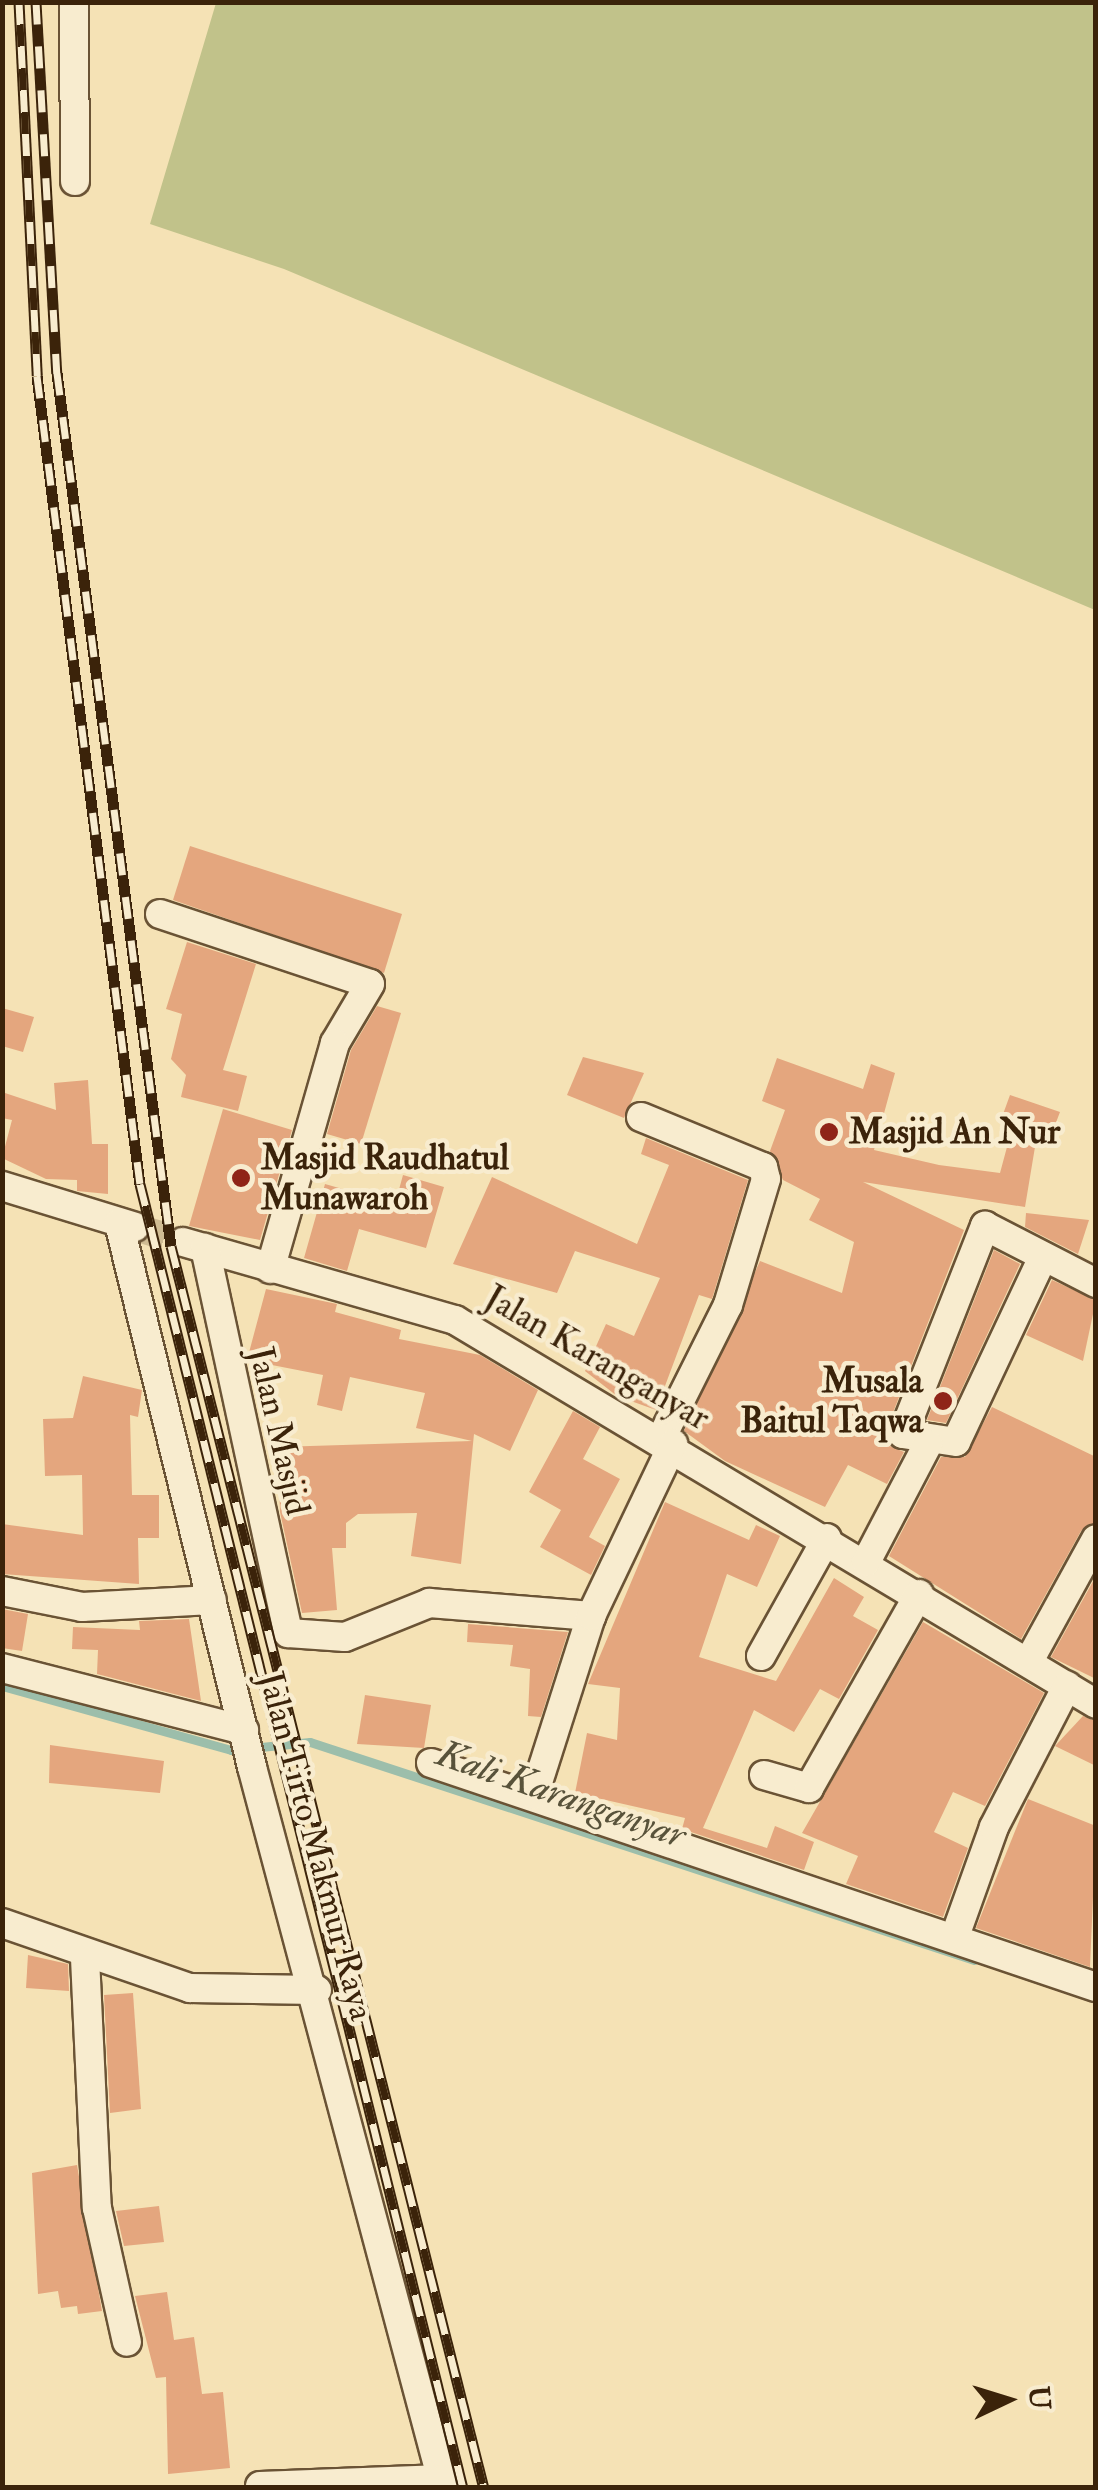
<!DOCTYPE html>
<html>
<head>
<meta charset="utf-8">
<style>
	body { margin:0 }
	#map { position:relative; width:1098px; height:2490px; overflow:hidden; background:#f5e2b5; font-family:"IM FELL Double Pica",serif }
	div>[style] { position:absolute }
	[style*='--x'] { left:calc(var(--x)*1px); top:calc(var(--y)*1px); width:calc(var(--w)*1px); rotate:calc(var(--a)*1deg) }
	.green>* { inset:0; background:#c1c28a }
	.stream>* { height:9px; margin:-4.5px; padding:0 4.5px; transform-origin:4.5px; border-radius:4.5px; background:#9cbeab }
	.building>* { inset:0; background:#e4a67e }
	.minor-tunnel>* { height:28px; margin-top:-14px; transform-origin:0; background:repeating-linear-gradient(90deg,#d0bc93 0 28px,transparent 0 42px) }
	.roads { filter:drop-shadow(2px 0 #6a5335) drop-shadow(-2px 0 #6a5335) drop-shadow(0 2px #6a5335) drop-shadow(0 -2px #6a5335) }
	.minor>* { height:28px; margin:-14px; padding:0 14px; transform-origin:14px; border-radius:14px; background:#f8eccf }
	.rail>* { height:11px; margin-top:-5.5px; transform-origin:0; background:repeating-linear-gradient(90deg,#f8eccf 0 22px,#3b230a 0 44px); box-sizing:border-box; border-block:2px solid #3b230a }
	.dots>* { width:28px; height:28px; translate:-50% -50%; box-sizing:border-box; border:5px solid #f8eccf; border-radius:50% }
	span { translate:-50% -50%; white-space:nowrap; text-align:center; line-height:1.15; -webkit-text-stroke:9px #f8eccf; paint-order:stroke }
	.poi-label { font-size:35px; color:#3b230a; font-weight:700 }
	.left { translate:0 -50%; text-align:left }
	.right { translate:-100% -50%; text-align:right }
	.street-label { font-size:35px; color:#3b230a }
	.water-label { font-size:38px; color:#58523a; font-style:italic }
	.frame { position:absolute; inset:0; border:5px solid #3b230a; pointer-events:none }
	.north { position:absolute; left:958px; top:2350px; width:100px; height:100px; -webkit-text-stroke:8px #f8eccf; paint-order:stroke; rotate:86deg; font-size:28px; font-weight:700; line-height:40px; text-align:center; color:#3b230a }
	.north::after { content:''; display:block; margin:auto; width:35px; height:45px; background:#3b230a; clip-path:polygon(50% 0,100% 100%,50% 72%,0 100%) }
</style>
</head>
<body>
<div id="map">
	<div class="green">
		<div style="clip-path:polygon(216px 3px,1095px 3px,1095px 610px,284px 269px,150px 224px)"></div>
	</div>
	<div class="stream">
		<div style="--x:2;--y:1686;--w:238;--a:15.6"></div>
		<div style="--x:231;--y:1750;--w:79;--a:-5.8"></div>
		<div style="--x:310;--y:1742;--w:699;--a:18.18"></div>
	</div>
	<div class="building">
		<div style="clip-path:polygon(190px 846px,402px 914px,384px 973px,173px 900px)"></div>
		<div style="clip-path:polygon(187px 942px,256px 964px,223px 1070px,247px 1076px,238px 1111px,181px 1097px,186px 1075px,171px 1059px,182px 1014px,166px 1009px)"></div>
		<div style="clip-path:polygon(377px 1006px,401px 1013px,361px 1144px,327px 1134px,351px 1050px)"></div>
		<div style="clip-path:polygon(2px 1008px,34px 1017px,23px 1052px,2px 1046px)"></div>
		<div style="clip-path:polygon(583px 1057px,644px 1073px,624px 1118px,567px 1095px)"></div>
		<div style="clip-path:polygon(777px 1058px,863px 1089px,871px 1064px,895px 1073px,874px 1150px,939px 1165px,1000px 1173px,1014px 1121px,1002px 1117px,1010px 1095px,1060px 1112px,1052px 1133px,1038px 1129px,1025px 1207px,863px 1182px,964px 1230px,887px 1428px,890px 1446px,904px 1452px,887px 1484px,848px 1465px,825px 1507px,725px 1461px,684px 1431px,760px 1261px,842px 1293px,854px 1242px,809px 1220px,820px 1199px,783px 1180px,770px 1151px,785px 1110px,762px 1101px)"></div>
		<div style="clip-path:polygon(88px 1080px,92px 1144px,108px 1144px,108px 1194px,77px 1191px,77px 1180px,46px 1179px,2px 1158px,12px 1120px,2px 1118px,2px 1092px,56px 1110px,54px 1083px)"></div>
		<div style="clip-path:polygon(223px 1109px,292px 1130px,260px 1240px,189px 1226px)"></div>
		<div style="clip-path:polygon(646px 1138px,748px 1180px,712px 1299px,699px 1295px,656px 1410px,617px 1396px,585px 1371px,606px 1324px,634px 1336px,660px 1278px,575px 1251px,557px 1293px,453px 1264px,492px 1177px,637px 1244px,669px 1165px,641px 1154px)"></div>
		<div style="clip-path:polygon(403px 1175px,444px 1187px,426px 1248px,359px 1229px,347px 1271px,304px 1258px,325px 1184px,395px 1204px)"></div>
		<div style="clip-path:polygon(1026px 1213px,1089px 1220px,1078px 1254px,1025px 1227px)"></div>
		<div style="clip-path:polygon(994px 1250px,1020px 1264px,946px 1423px,927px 1420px)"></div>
		<div style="clip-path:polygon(1052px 1280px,1096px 1300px,1083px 1361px,1026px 1335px)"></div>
		<div style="clip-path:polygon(266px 1289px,337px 1304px,335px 1312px,401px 1330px,399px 1339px,480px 1355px,538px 1390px,510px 1451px,474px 1434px,461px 1564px,411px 1556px,417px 1513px,358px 1514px,346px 1523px,346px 1548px,332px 1548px,337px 1610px,302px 1613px,280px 1512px,278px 1447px,472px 1441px,416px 1428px,425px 1393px,350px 1377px,342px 1411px,317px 1405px,323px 1375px,247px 1360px)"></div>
		<div style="clip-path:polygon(83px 1376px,142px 1390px,138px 1417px,130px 1415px,132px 1495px,159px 1495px,159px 1538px,138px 1538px,139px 1584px,2px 1574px,2px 1524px,83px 1535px,82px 1475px,45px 1476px,43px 1419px,73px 1418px)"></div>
		<div style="clip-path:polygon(992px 1407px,1096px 1457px,1096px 1522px,1081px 1531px,1021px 1639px,889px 1556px,941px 1457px,965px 1457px)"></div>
		<div style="clip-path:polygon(573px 1411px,600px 1427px,583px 1459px,620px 1479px,589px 1537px,605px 1546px,591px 1575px,540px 1547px,561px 1510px,529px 1492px)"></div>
		<div style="clip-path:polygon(665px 1502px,749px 1540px,756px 1525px,780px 1536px,757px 1587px,727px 1574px,699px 1657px,776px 1681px,834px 1578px,864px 1597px,853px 1616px,878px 1630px,839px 1699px,820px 1689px,794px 1732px,754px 1710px,703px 1828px,767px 1848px,775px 1826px,814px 1842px,804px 1870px,682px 1829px,685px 1818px,575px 1793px,587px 1733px,617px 1740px,620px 1688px,588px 1684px)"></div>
		<div style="clip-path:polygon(1096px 1576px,1096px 1679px,1051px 1657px)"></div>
		<div style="clip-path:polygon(2px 1609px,28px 1614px,22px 1651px,2px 1648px)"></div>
		<div style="clip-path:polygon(189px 1619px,201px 1701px,97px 1674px,98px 1650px,72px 1649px,73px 1627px,140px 1630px,139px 1621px)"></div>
		<div style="clip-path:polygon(923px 1622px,1044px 1693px,985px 1806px,953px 1792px,934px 1832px,968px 1848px,943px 1917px,846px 1884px,858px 1856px,802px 1833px)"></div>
		<div style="clip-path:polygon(468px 1624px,568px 1632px,541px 1717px,528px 1716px,530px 1669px,510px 1666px,513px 1645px,467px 1642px)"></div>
		<div style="clip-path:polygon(365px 1695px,431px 1705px,424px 1748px,357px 1744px)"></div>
		<div style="clip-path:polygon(1083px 1716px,1096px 1721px,1096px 1766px,1055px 1746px)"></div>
		<div style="clip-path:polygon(50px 1745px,164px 1761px,160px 1793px,49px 1783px)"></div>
		<div style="clip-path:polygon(1028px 1799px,1096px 1826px,1090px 1967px,976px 1928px)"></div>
		<div style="clip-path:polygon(28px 1955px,68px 1964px,69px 1991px,26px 1988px)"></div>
		<div style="clip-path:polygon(133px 1993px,141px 2109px,110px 2113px,104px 1995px)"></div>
		<div style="clip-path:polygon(77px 2165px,102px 2311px,78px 2314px,77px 2306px,61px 2308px,58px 2291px,38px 2294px,32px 2173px)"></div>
		<div style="clip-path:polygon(159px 2206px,164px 2242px,124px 2246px,116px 2211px)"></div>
		<div style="clip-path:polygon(167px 2292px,174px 2340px,194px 2337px,202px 2394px,223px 2392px,230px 2468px,168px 2474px,166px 2377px,156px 2378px,135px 2296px)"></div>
	</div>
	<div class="minor-tunnel">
		<div style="--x:138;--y:1228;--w:47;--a:17.3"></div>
	</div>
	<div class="roads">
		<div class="minor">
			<div style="--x:74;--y:2;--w:179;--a:89.7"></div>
			<div style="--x:160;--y:914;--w:221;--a:18.4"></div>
			<div style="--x:370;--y:984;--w:69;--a:120.7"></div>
			<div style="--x:335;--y:1043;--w:235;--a:106"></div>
			<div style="--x:641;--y:1117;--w:132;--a:22.3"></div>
			<div style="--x:763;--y:1167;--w:12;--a:76"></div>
			<div style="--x:766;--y:1179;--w:132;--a:106.8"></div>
			<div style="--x:728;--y:1305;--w:148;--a:116.6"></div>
			<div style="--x:2;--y:1186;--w:139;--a:17.1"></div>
			<div style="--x:119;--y:1223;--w:560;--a:76.26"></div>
			<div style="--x:252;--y:1767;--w:746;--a:75.09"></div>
			<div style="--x:183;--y:1242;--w:283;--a:16"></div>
			<div style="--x:455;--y:1320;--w:747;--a:30.92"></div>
			<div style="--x:205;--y:1248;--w:394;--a:77.8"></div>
			<div style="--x:288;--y:1633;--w:57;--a:4"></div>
			<div style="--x:345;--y:1637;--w:91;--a:-22"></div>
			<div style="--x:429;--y:1603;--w:163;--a:4.6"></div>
			<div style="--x:1043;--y:1257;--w:204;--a:115.2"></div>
			<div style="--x:956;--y:1442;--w:54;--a:-171.4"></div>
			<div style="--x:903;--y:1434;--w:224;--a:-68.5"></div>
			<div style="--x:985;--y:1226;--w:125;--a:27.2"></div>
			<div style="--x:866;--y:1562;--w:133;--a:-62.3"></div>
			<div style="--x:2;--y:1591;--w:82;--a:11.3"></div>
			<div style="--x:82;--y:1607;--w:130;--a:-3.1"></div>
			<div style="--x:761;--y:1656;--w:135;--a:-60.8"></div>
			<div style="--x:1029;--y:1661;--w:139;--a:-61.2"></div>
			<div style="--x:2;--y:1668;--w:250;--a:14.4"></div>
			<div style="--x:431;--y:1763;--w:702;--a:18.62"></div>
			<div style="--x:764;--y:1775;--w:47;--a:16.1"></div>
			<div style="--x:809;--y:1788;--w:223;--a:-60.4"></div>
			<div style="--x:534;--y:1795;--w:188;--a:-72.3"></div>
			<div style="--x:591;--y:1616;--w:191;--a:-64.5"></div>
			<div style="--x:2;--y:1923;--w:199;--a:19.1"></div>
			<div style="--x:190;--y:1988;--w:127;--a:0.9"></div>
			<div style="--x:959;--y:1925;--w:104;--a:-70.3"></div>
			<div style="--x:994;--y:1827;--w:159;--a:-62.6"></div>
			<div style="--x:85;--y:1958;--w:250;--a:87.3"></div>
			<div style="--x:97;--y:2208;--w:137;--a:77.4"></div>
			<div style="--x:260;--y:2486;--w:182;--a:-2.2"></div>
		</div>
	</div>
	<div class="rail">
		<div style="--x:19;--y:2;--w:374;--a:87.2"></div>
		<div style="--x:37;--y:376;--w:815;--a:82.74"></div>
		<div style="--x:140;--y:1184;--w:1343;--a:76.09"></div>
		<div style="--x:36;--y:2;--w:372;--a:86.8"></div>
		<div style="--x:57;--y:373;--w:880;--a:82.56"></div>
		<div style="--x:171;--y:1246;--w:1281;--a:75.86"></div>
	</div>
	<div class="dots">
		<div style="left:829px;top:1132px;background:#8f2418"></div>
		<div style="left:241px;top:1178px;background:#8f2418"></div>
		<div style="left:943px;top:1401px;background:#8f2418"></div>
	</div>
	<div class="poi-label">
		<span class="left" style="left:849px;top:1132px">Masjid An Nur</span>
		<span class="left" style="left:261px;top:1178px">Masjid Raudhatul<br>Munawaroh</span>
		<span class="right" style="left:923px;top:1401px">Musala<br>Baitul Taqwa</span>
	</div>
	<div class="street-label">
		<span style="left:597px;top:1358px;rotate:30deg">Jalan Karanganyar</span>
		<span style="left:279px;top:1431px;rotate:77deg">Jalan Masjid</span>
		<span style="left:316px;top:1846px;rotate:75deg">Jalan Tirto Makmur Raya</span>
	</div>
	<div class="water-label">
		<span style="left:561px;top:1795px;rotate:19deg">Kali Karanganyar</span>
	</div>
	<div class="frame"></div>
	<div class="north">U</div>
</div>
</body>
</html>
